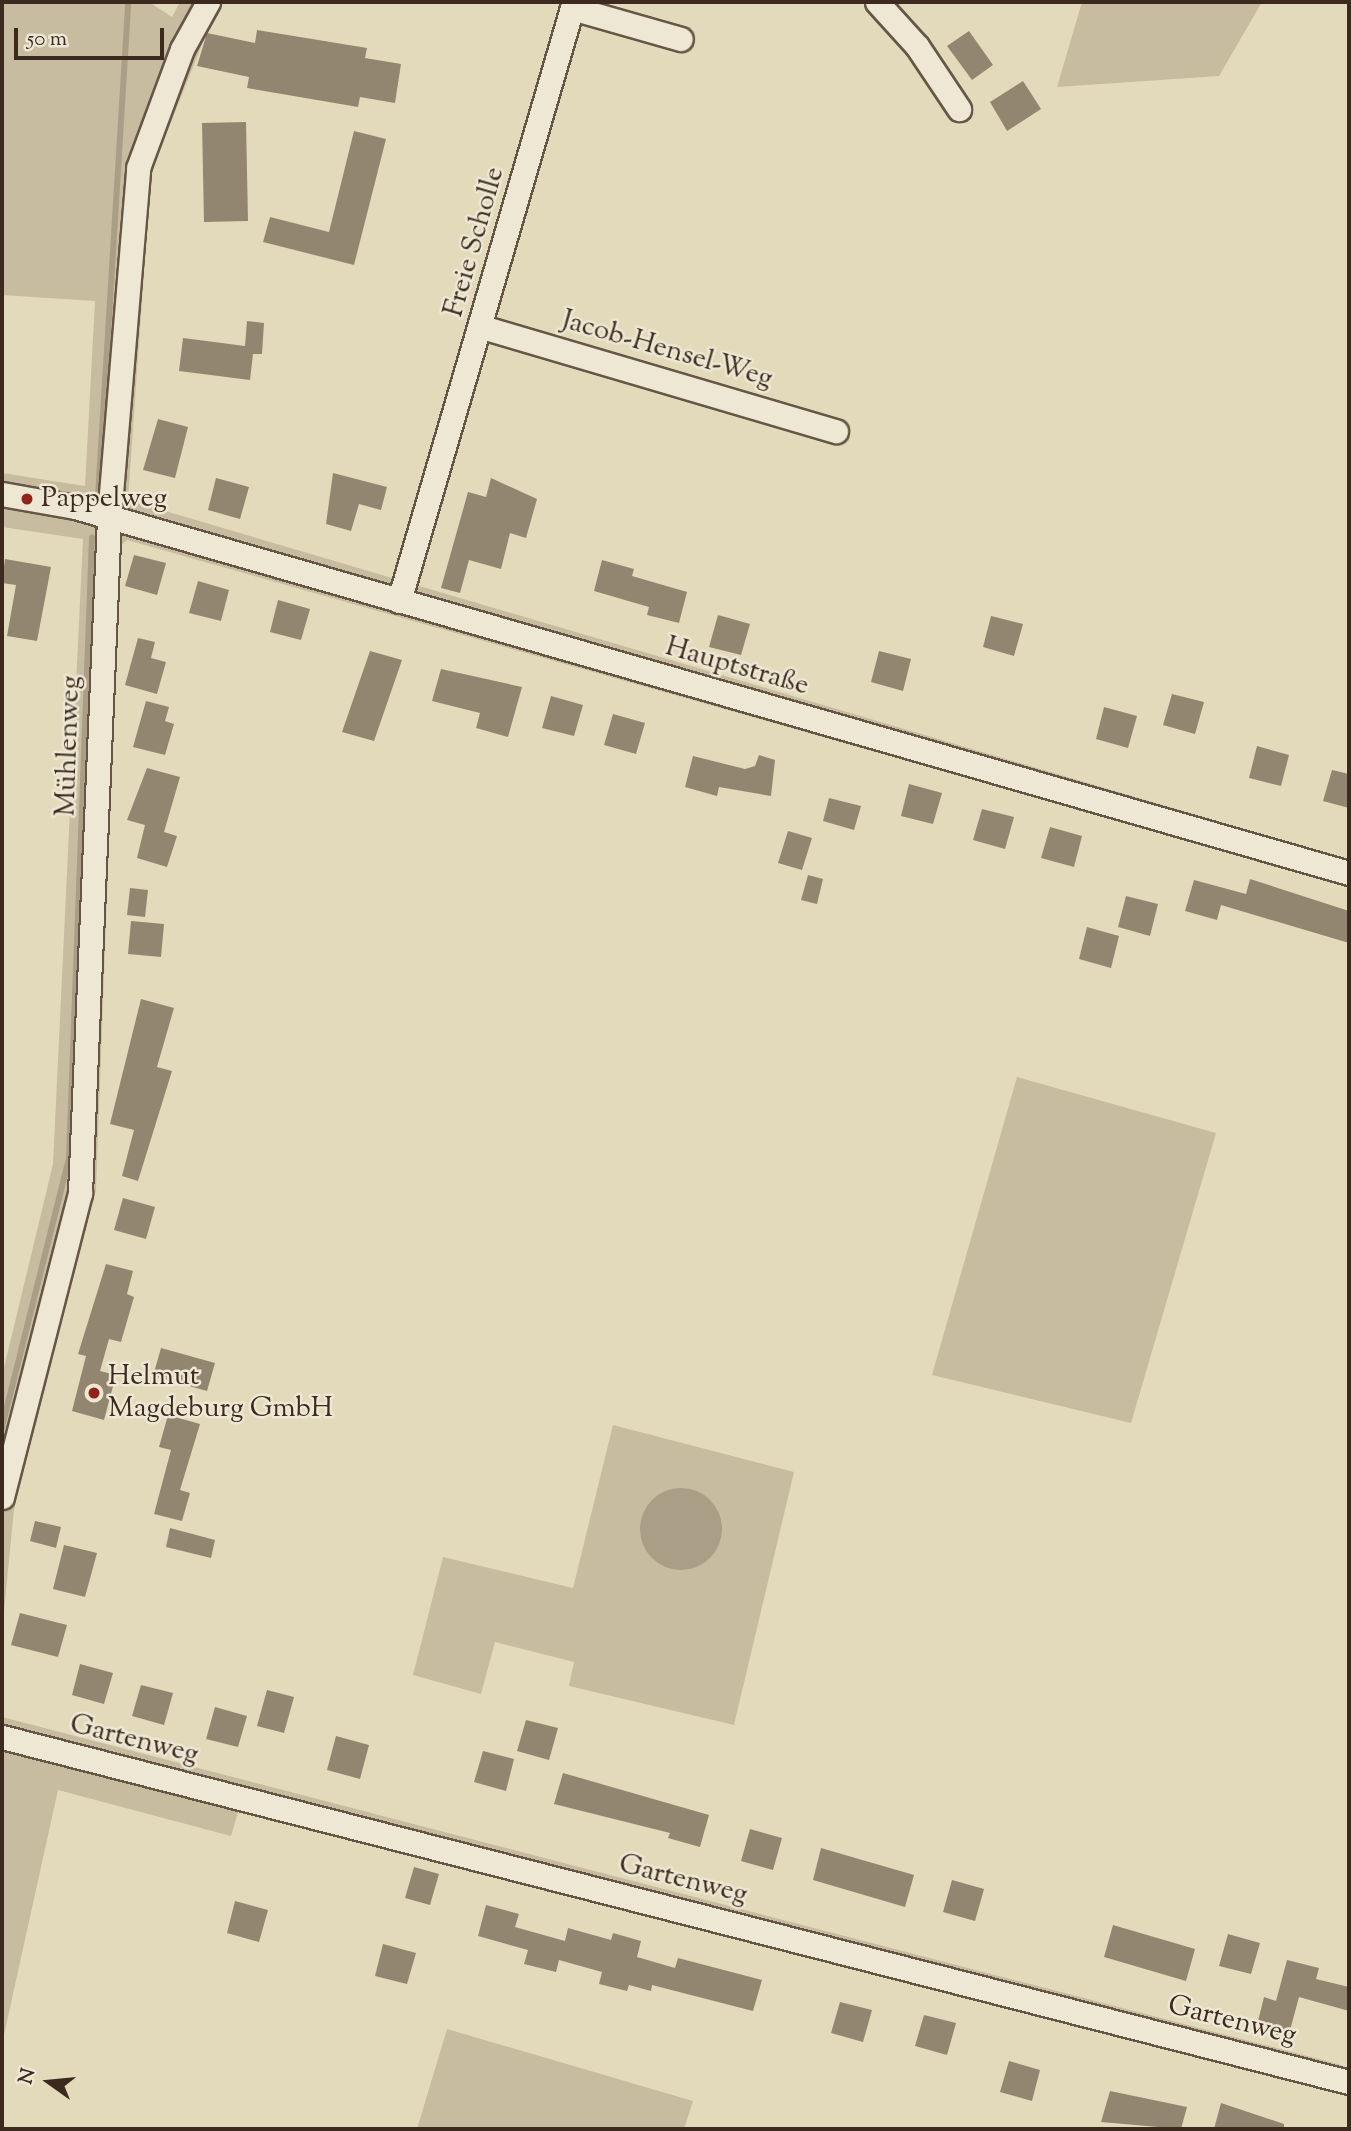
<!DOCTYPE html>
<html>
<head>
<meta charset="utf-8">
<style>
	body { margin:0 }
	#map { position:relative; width:1351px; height:2131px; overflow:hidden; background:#e3dabb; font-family:"Sorts Mill Goudy",serif }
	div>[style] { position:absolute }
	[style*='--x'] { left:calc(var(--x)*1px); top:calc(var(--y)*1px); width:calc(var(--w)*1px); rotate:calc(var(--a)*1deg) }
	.green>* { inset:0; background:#c7bca0 }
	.water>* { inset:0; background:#aa9e86 }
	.round { border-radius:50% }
	.stream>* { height:6px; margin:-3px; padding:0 3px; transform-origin:3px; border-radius:3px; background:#aa9e86 }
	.building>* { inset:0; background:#938670 }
	.roads { filter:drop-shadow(2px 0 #665646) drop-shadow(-2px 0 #665646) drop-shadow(0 2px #665646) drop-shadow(0 -2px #665646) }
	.minor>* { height:23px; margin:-11.5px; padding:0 11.5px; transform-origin:11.5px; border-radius:11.5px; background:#ede7d3 }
	.dots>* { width:19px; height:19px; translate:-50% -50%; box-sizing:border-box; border:4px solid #ede7d3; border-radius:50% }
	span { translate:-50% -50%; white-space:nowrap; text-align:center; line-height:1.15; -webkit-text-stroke:5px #ede7d3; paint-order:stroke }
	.street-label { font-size:28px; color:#3c2a1f }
	.poi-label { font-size:28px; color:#3c2a1f }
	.left { translate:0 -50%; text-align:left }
	.frame { position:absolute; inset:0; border:4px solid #3c2a1f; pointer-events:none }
	.north { position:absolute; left:14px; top:2047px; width:70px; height:70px; -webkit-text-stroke:5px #ede7d3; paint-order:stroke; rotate:285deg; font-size:19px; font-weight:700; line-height:28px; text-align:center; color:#3c2a1f }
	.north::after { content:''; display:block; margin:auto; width:24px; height:32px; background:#3c2a1f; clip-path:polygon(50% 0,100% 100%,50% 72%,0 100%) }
	.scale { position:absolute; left:14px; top:28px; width:150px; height:32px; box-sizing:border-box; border:4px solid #3c2a1f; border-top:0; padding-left:9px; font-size:21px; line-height:24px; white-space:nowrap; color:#3c2a1f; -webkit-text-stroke:5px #ede7d3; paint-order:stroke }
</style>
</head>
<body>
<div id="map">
	<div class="green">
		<div style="clip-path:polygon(2px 2px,149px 2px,172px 17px,180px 2px,219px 2px,151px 172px,128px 500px,1349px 860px,1349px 886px,127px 540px,120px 546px,96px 1190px,14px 1509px,2px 1632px,2px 1376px,53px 1164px,83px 539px,2px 527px,2px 473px,85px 486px,95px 301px,2px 295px)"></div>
		<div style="clip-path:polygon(1082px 2px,1262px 2px,1219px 76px,1057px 87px)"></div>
		<div style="clip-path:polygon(1017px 1077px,1216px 1133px,1131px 1423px,932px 1375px)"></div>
		<div style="clip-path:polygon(613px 1425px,794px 1472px,734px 1725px,569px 1686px,574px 1662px,495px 1642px,481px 1694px,413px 1675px,443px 1557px,573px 1588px)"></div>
		<div style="clip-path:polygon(2px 1717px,1338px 2064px,1349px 2068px,1349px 2096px,238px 1812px,231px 1836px,58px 1790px,2px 2044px)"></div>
		<div style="clip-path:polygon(447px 2029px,693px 2101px,684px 2129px,417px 2129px)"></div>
	</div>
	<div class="water">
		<div class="round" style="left:640px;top:1488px;width:82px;height:82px"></div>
	</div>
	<div class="stream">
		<div style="--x:98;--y:497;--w:496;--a:-86.5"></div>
		<div style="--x:2;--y:1427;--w:276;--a:-76"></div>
		<div style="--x:69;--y:1159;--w:622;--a:-87.88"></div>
	</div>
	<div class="building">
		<div style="clip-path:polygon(257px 30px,367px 48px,365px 58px,401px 64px,395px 103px,360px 97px,358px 107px,247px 88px,249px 77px,197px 66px,207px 33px,255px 43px)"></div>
		<div style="clip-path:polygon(969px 31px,993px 65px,972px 80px,947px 46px)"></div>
		<div style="clip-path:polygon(1023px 81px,1041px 109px,1007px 131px,990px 102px)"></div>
		<div style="clip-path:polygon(246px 122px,248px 221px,204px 222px,202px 123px)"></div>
		<div style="clip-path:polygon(354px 131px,386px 139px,354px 265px,263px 242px,270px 217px,329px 232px)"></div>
		<div style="clip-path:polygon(247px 321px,264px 323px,262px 354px,253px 354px,250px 380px,179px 371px,183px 338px,245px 346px)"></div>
		<div style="clip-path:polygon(158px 419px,188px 427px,175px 478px,143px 470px)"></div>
		<div style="clip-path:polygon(333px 473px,387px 487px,381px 510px,359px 504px,351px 531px,326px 524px)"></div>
		<div style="clip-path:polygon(216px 478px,249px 487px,240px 519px,208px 510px)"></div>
		<div style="clip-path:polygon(491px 478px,537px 499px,526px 538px,510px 533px,501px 569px,469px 560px,460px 593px,441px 588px,468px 492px,486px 497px)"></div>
		<div style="clip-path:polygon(134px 555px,166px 563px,157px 595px,125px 586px)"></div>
		<div style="clip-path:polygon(5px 559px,51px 567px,37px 641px,7px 636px,16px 585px,2px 583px)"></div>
		<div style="clip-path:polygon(602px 560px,634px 569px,632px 576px,687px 592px,679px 623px,647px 615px,649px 607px,594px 591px)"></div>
		<div style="clip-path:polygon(198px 581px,229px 590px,221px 621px,189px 613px)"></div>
		<div style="clip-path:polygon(278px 600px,310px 609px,301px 640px,270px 632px)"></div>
		<div style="clip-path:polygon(718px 615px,750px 624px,741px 655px,709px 647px)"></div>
		<div style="clip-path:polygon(991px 616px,1023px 624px,1014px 656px,983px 647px)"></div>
		<div style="clip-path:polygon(138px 638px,155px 642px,151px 658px,166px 662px,157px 694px,125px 685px)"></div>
		<div style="clip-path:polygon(370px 651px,402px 660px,374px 741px,342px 732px)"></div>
		<div style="clip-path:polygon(879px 651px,911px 659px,903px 691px,871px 682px)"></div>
		<div style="clip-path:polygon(441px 669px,522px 687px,508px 737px,476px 728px,480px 713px,432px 701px)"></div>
		<div style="clip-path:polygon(1172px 694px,1204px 702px,1195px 734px,1163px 725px)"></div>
		<div style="clip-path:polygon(551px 696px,583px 705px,574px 736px,542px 728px)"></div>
		<div style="clip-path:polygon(146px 701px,169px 707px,165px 721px,174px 724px,165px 755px,133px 747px)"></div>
		<div style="clip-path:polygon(1104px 707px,1137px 716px,1128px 748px,1096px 739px)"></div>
		<div style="clip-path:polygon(613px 714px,645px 723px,636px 754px,604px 745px)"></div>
		<div style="clip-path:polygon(1257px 746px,1289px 755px,1281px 786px,1249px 778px)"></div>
		<div style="clip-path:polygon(759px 755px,775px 760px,771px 796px,719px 787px,717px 796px,685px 787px,693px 756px,745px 769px,755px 766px)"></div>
		<div style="clip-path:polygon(147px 768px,180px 777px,164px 832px,177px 836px,167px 867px,137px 858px,145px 825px,127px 820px)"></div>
		<div style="clip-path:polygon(1332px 770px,1349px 774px,1349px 808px,1323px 801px)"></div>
		<div style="clip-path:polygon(909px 784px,942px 793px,933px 824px,901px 816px)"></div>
		<div style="clip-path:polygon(829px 798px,861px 806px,854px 830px,823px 821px)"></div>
		<div style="clip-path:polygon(982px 809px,1014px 817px,1005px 849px,973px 840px)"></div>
		<div style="clip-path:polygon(1050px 827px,1082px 836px,1074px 867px,1041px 858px)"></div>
		<div style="clip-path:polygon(788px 831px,812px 838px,802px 870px,778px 863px)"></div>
		<div style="clip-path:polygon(808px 875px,823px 879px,817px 904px,801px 900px)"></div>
		<div style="clip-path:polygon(1250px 879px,1349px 911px,1349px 943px,1221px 905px,1217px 920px,1185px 911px,1194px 880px,1246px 894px)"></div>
		<div style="clip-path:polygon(130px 888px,148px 890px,145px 917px,127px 915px)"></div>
		<div style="clip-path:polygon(1126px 896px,1158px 904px,1150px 936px,1118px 927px)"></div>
		<div style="clip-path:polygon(131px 921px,164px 924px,161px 957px,128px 954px)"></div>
		<div style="clip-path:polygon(1087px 927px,1119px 936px,1111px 968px,1079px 959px)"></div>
		<div style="clip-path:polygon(141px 999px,174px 1008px,157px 1067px,172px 1071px,138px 1181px,122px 1176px,134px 1130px,110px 1124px)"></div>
		<div style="clip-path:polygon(123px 1198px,155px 1207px,146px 1239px,114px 1230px)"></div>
		<div style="clip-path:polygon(106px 1264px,133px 1271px,127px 1294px,134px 1297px,121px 1342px,109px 1339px,100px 1371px,116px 1375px,104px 1420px,72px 1411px,86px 1356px,78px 1354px)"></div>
		<div style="clip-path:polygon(161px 1348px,215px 1363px,207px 1391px,153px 1376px)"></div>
		<div style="clip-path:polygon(168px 1415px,200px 1424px,180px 1490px,190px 1493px,182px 1521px,154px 1514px,171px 1450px,159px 1447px)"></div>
		<div style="clip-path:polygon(35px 1521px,61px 1527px,56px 1548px,30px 1541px)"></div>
		<div style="clip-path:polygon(170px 1528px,215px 1540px,211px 1558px,166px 1547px)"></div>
		<div style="clip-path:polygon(64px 1545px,97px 1553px,85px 1597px,53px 1589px)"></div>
		<div style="clip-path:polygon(20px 1613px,67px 1625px,58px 1657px,11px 1645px)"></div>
		<div style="clip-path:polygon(80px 1664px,113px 1673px,104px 1704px,72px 1695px)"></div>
		<div style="clip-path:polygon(141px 1685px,173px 1693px,164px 1725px,132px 1716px)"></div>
		<div style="clip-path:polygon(267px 1690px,294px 1697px,284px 1733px,257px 1726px)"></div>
		<div style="clip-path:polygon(215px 1707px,247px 1716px,238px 1747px,206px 1739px)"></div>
		<div style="clip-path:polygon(526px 1720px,558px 1728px,549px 1760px,517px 1751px)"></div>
		<div style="clip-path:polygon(336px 1736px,369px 1745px,360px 1779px,327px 1770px)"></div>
		<div style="clip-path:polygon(483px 1751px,514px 1759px,506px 1791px,474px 1782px)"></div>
		<div style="clip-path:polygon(563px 1773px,709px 1815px,700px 1847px,668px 1838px,670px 1833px,554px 1804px)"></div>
		<div style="clip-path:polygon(750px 1829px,782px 1838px,773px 1870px,741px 1861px)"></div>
		<div style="clip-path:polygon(821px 1848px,914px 1875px,905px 1907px,813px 1880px)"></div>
		<div style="clip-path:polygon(414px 1867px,439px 1874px,430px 1905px,405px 1898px)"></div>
		<div style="clip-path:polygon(952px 1880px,984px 1889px,975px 1921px,943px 1912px)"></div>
		<div style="clip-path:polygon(235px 1901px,268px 1910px,259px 1942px,227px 1933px)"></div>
		<div style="clip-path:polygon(486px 1905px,519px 1914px,515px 1927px,565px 1941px,568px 1928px,611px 1940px,613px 1933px,641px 1941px,637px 1957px,675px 1968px,678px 1958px,762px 1980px,753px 2011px,652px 1985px,651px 1991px,629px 1985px,627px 1991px,599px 1984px,602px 1972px,559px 1960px,556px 1972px,524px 1964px,528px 1950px,478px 1936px)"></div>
		<div style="clip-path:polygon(1113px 1925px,1195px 1949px,1186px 1981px,1104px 1957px)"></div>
		<div style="clip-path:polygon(1228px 1934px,1260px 1943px,1251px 1974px,1219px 1966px)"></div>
		<div style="clip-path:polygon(383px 1944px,416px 1953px,407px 1984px,375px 1976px)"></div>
		<div style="clip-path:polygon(1287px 1960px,1319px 1968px,1316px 1979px,1349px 1987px,1349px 2011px,1299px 1997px,1288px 2038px,1256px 2029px,1264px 1997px,1276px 2001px)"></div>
		<div style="clip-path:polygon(840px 2002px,872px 2010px,863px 2042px,831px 2033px)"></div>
		<div style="clip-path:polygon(924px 2015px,956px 2023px,947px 2055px,915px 2046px)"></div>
		<div style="clip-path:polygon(1009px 2061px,1040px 2070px,1032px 2101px,1000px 2092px)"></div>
		<div style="clip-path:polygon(1110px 2091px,1187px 2107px,1181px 2129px,1101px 2122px)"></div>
		<div style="clip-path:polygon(1221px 2103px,1284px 2124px,1284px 2129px,1214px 2129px)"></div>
	</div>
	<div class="roads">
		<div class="minor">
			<div style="--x:877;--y:2;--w:59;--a:47.7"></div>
			<div style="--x:917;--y:46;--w:76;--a:56.3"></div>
			<div style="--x:482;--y:327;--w:369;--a:16.4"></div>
			<div style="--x:2;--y:494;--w:74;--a:10.1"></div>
			<div style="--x:75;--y:507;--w:1326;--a:16.03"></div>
			<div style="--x:399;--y:601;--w:618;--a:-73.74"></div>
			<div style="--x:572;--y:8;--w:113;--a:15.9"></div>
			<div style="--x:2;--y:1497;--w:314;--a:-75.6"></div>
			<div style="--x:80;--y:1193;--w:677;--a:-87.54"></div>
			<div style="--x:109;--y:517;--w:350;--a:-85.2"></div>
			<div style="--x:138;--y:168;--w:127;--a:-69.7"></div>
			<div style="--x:182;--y:49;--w:54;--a:-61"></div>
			<div style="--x:2;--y:1737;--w:1390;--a:14.37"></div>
		</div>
	</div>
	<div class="dots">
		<div style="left:27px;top:499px;background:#8f2418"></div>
		<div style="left:94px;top:1393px;background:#8f2418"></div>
	</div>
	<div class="street-label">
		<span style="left:475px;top:242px;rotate:-74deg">Freie Scholle</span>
		<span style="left:667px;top:350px;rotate:16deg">Jacob-Hensel-Weg</span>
		<span style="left:737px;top:667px;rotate:16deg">Hauptstraße</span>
		<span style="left:69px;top:746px;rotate:-88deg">Mühlenweg</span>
		<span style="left:134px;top:1740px;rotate:14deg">Gartenweg</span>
		<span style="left:683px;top:1880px;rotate:14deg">Gartenweg</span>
		<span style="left:1232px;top:2021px;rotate:14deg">Gartenweg</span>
	</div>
	<div class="poi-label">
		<span class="left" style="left:41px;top:499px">Pappelweg</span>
		<span class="left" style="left:108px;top:1393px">Helmut<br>Magdeburg GmbH</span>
	</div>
	<div class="frame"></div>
	<div class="north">N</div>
	<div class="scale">50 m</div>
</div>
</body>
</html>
